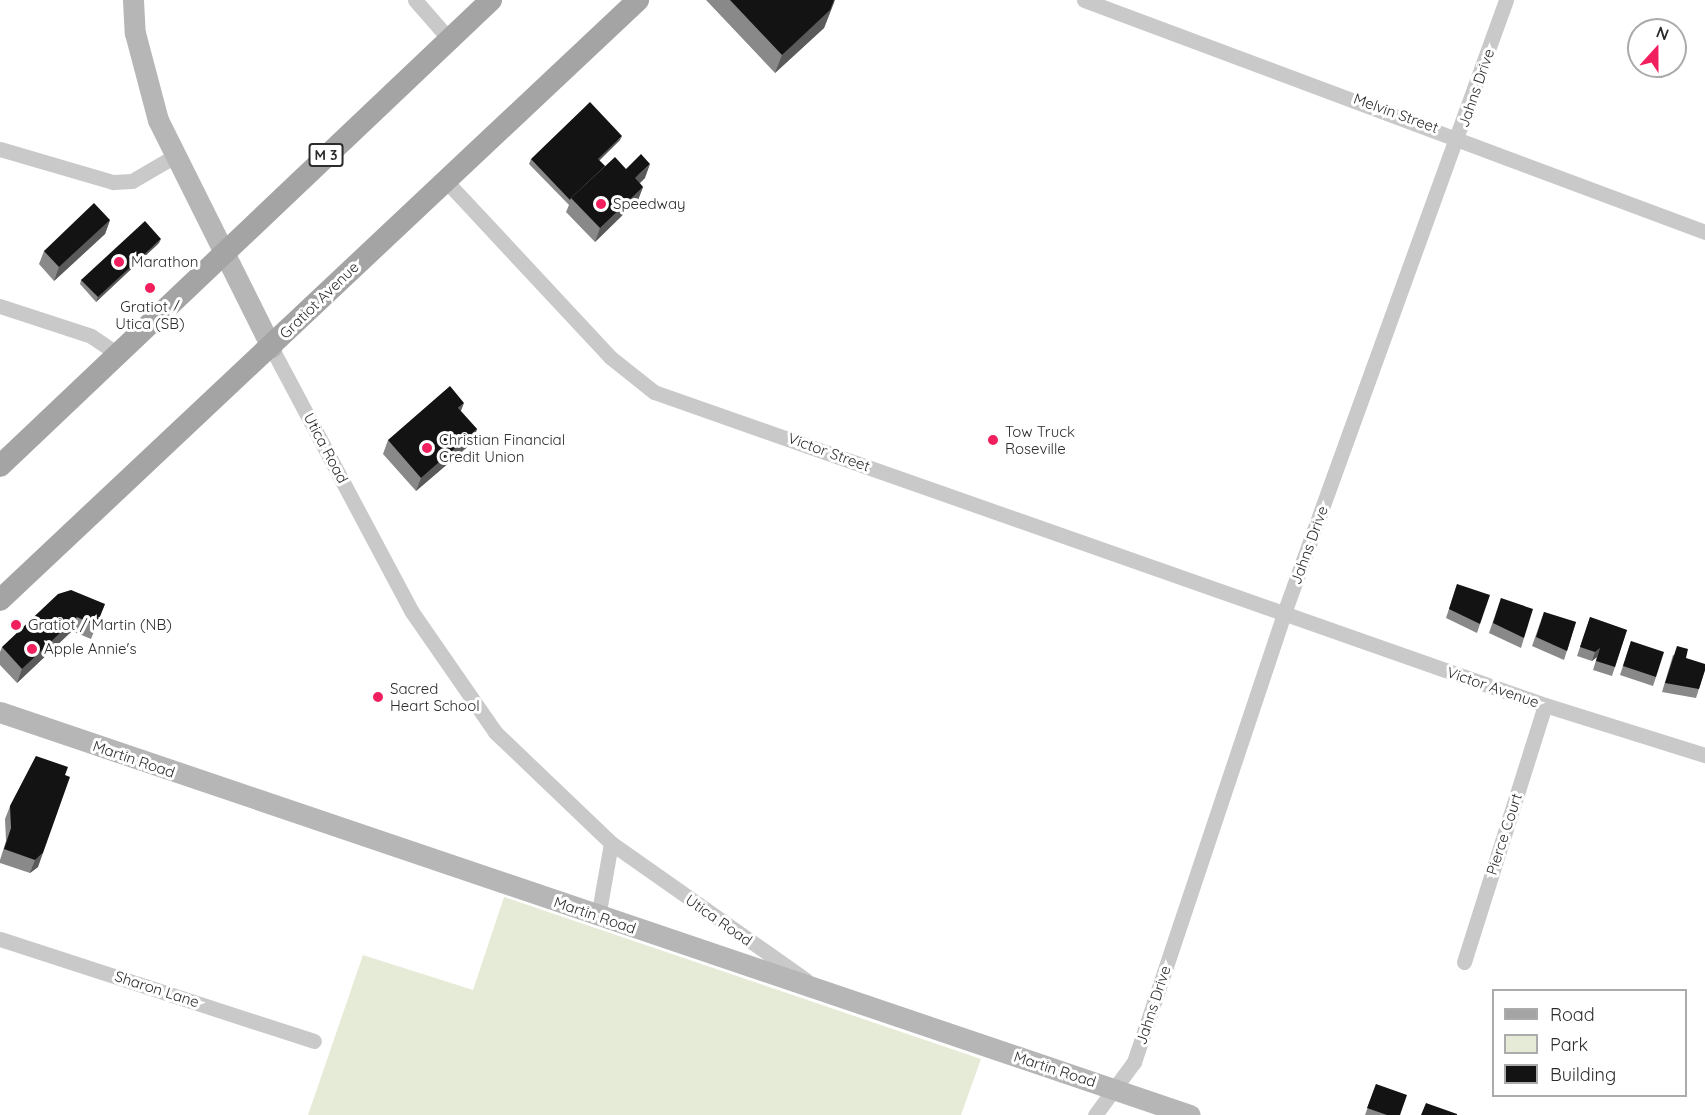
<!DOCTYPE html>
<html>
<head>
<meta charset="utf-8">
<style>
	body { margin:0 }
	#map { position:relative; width:1705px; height:1115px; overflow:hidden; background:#fff; font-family:Quicksand,sans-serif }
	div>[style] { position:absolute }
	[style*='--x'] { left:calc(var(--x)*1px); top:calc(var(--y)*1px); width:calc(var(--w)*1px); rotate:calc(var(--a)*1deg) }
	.green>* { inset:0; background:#e6ebd7 }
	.street>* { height:15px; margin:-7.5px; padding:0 7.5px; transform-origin:7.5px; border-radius:7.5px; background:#c9c9c9 }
	.secondary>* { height:21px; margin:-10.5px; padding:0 10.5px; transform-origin:10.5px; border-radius:10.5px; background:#b6b6b6 }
	.primary>* { height:22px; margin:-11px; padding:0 11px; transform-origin:11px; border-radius:11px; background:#a4a4a4 }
	.wall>* { inset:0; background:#898989 }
	.shaded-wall>* { inset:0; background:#5a5a5a }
	.building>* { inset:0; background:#131313 }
	.dots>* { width:16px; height:16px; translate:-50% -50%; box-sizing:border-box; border:3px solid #fff; border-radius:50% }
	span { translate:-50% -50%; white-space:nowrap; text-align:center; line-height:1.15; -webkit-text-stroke:6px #fff; paint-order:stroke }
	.shield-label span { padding:2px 4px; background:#fff; border:2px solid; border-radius:4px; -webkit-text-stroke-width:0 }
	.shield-label { font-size:14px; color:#2c2c2c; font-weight:700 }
	.street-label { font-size:15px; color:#2c2c2c }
	.poi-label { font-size:15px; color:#2c2c2c }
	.left { translate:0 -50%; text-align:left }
	.legend { position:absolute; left:1492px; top:989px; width:195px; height:108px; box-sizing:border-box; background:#fff; border:2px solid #ababab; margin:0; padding:8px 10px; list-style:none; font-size:18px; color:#2c2c2c }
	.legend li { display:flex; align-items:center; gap:12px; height:30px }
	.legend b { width:30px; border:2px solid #ababab }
	.north { position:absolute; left:1627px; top:18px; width:60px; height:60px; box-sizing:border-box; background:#fff; border:2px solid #ababab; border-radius:50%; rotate:21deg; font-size:16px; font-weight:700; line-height:24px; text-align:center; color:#2c2c2c }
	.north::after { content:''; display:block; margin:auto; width:21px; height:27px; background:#f21f5e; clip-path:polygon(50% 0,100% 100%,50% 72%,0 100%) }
</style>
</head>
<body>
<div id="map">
	<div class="green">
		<div style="clip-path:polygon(504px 897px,981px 1059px,961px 1115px,308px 1115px,363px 955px,473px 990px)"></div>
	</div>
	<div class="street">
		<div style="--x:415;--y:0;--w:52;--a:48.9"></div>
		<div style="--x:1084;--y:0;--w:663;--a:20.49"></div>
		<div style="--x:0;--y:149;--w:118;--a:16.3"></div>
		<div style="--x:113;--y:182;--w:19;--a:-3"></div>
		<div style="--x:132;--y:181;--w:50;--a:-30.2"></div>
		<div style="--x:446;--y:181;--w:241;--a:47"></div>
		<div style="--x:610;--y:357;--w:56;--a:38.5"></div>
		<div style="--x:654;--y:392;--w:944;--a:19.36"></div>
		<div style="--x:1545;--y:705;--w:168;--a:17.4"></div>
		<div style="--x:0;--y:306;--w:96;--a:18.2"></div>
		<div style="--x:91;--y:336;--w:34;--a:34"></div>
		<div style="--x:271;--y:347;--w:300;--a:62"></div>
		<div style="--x:412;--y:612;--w:146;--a:55.3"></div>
		<div style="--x:495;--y:732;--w:161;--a:43.7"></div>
		<div style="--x:611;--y:843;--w:238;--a:35.1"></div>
		<div style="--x:598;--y:917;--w:75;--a:-80"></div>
		<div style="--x:0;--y:939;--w:330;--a:18"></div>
		<div style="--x:1464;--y:962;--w:269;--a:-72.5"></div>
		<div style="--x:1095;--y:1115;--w:66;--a:-53.7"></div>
		<div style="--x:1134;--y:1062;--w:473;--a:-71.5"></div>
		<div style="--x:1284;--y:613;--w:652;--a:-70.09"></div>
	</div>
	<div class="secondary">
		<div style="--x:133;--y:0;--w:33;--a:87"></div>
		<div style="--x:135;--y:33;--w:90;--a:75.2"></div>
		<div style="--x:158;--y:120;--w:254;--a:63.5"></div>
		<div style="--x:0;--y:712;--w:1256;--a:18.71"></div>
	</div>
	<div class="primary">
		<div style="--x:0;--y:466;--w:677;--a:-43.5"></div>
		<div style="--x:0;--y:600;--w:876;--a:-43.24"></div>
	</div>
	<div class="wall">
		<div style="clip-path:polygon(706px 0,835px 0,824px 28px,775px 73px)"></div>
		<div style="clip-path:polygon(620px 140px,599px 160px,605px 166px,626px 169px,645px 178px,640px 183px,643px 187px,638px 200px,595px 242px,566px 212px,569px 205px,529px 164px,531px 159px)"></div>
		<div style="clip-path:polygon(110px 220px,105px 234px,54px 281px,39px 264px,44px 251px)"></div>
		<div style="clip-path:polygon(159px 243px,96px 302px,80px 284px,81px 280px)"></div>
		<div style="clip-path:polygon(461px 411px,477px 429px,472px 443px,416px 491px,383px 454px,388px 440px)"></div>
		<div style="clip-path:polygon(1457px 584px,1480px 624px,1477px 633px,1446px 618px)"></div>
		<div style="clip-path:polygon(1501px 598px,1524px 638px,1521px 648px,1489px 633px)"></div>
		<div style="clip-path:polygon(105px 604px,91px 639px,72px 631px,17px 683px,0 665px,0 652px,2px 647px)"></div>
		<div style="clip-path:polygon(1544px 612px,1576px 622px,1564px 660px,1532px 646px)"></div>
		<div style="clip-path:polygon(1590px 617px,1627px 630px,1612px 676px,1593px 670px,1597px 657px,1592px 661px,1577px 656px)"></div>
		<div style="clip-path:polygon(1631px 641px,1656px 677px,1653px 686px,1620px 675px)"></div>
		<div style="clip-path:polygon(1673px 655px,1686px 658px,1705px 670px,1696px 698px,1662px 692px)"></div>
		<div style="clip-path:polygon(36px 756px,38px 867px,30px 873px,0 863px,0 860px,6px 841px,5px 819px,10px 806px)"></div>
		<div style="clip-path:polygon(1376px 1084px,1400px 1115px,1365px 1115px)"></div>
	</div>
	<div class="shaded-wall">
		<div style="clip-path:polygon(835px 0,824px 28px,775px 73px,782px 55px)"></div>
		<div style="clip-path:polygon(622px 136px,620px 140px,596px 164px,598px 159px)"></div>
		<div style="clip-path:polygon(650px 164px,645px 178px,630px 192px,635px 178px)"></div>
		<div style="clip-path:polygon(643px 187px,638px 200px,595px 242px,600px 228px)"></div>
		<div style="clip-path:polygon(110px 220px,105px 234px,54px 281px,59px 267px)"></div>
		<div style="clip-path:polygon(161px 239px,159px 243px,96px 302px,98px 297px)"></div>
		<div style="clip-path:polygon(464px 403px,459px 416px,458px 408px)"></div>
		<div style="clip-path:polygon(477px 429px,472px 443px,416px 491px,421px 478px)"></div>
		<div style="clip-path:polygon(77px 617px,72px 631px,17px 683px,22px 669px)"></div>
		<div style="clip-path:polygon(1600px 648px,1597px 657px,1592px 661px,1595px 652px)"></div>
		<div style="clip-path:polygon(43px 853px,38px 867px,30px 873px,35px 860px)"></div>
	</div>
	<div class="building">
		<div style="clip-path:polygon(730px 0,834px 0,830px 10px,782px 55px)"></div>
		<div style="clip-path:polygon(590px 102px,622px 136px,598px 159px,605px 166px,571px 198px,570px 200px,531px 159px)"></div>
		<div style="clip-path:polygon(641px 154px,650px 164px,635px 178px,643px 187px,600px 228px,571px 198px,615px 157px,626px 169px)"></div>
		<div style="clip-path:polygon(94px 203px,110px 220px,59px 267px,44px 251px)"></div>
		<div style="clip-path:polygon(145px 221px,161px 239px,98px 297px,81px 280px)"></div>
		<div style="clip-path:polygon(450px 386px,464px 403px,458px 408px,477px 429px,421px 478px,388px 440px)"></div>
		<div style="clip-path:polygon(1457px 584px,1490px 595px,1480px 624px,1449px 609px)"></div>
		<div style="clip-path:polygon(71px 590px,105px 604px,96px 626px,77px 617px,22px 669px,2px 647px,58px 594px)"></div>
		<div style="clip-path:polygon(1501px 598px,1533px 609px,1524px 638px,1493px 623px)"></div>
		<div style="clip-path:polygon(1544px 612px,1576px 622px,1567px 651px,1536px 637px)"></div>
		<div style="clip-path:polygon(1590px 617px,1627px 630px,1615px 667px,1596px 661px,1600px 648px,1595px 652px,1580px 647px)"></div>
		<div style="clip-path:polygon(1631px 641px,1664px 652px,1656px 677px,1623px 666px)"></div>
		<div style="clip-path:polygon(1677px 646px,1688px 649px,1686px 658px,1705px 664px,1705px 670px,1699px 689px,1665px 683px)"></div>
		<div style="clip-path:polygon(36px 756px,68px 767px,65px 775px,70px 777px,43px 853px,35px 860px,4px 849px,11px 828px,10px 806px)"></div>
		<div style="clip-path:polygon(1376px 1084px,1407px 1095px,1400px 1115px,1387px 1115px,1367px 1108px)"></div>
		<div style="clip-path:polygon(1426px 1103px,1457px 1114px,1457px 1115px,1421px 1115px)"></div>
	</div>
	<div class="dots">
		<div style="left:601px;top:204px;background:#f21f5e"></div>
		<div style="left:119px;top:262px;background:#f21f5e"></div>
		<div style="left:150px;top:288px;background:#f21f5e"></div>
		<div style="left:993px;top:440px;background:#f21f5e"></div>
		<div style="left:427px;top:448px;background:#f21f5e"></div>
		<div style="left:16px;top:625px;background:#f21f5e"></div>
		<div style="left:32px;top:649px;background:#f21f5e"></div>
		<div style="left:378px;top:697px;background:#f21f5e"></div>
	</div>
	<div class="shield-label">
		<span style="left:326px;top:155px">M 3</span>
	</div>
	<div class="street-label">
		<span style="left:1476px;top:88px;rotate:-71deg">Jahns Drive</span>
		<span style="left:1396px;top:113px;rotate:20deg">Melvin Street</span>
		<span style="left:319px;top:300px;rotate:-44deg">Gratiot Avenue</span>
		<span style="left:326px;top:448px;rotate:62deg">Utica Road</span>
		<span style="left:829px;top:452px;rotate:20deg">Victor Street</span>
		<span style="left:1309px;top:545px;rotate:-70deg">Jahns Drive</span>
		<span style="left:1493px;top:687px;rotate:19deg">Victor Avenue</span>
		<span style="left:134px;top:759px;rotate:19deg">Martin Road</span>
		<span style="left:1504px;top:834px;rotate:-72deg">Pierce Court</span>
		<span style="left:595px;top:915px;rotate:19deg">Martin Road</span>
		<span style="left:719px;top:920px;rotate:35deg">Utica Road</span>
		<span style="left:157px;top:989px;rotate:18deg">Sharon Lane</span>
		<span style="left:1153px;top:1005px;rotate:-72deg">Jahns Drive</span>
		<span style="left:1055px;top:1069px;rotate:18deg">Martin Road</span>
	</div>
	<div class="poi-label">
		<span class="left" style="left:613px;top:204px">Speedway</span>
		<span class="left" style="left:131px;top:262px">Marathon</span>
		<span style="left:150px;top:315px">Gratiot /<br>Utica (SB)</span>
		<span class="left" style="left:1005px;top:440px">Tow Truck<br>Roseville</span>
		<span class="left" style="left:439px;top:448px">Christian Financial<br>Credit Union</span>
		<span class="left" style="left:28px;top:625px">Gratiot / Martin (NB)</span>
		<span class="left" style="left:44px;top:649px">Apple Annie's</span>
		<span class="left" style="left:390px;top:697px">Sacred<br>Heart School</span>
	</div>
	<ul class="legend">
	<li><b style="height:8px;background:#a4a4a4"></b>Road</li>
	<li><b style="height:16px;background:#e6ebd7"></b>Park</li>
	<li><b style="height:16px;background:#131313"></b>Building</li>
	</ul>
	<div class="north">N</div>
</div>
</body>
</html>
